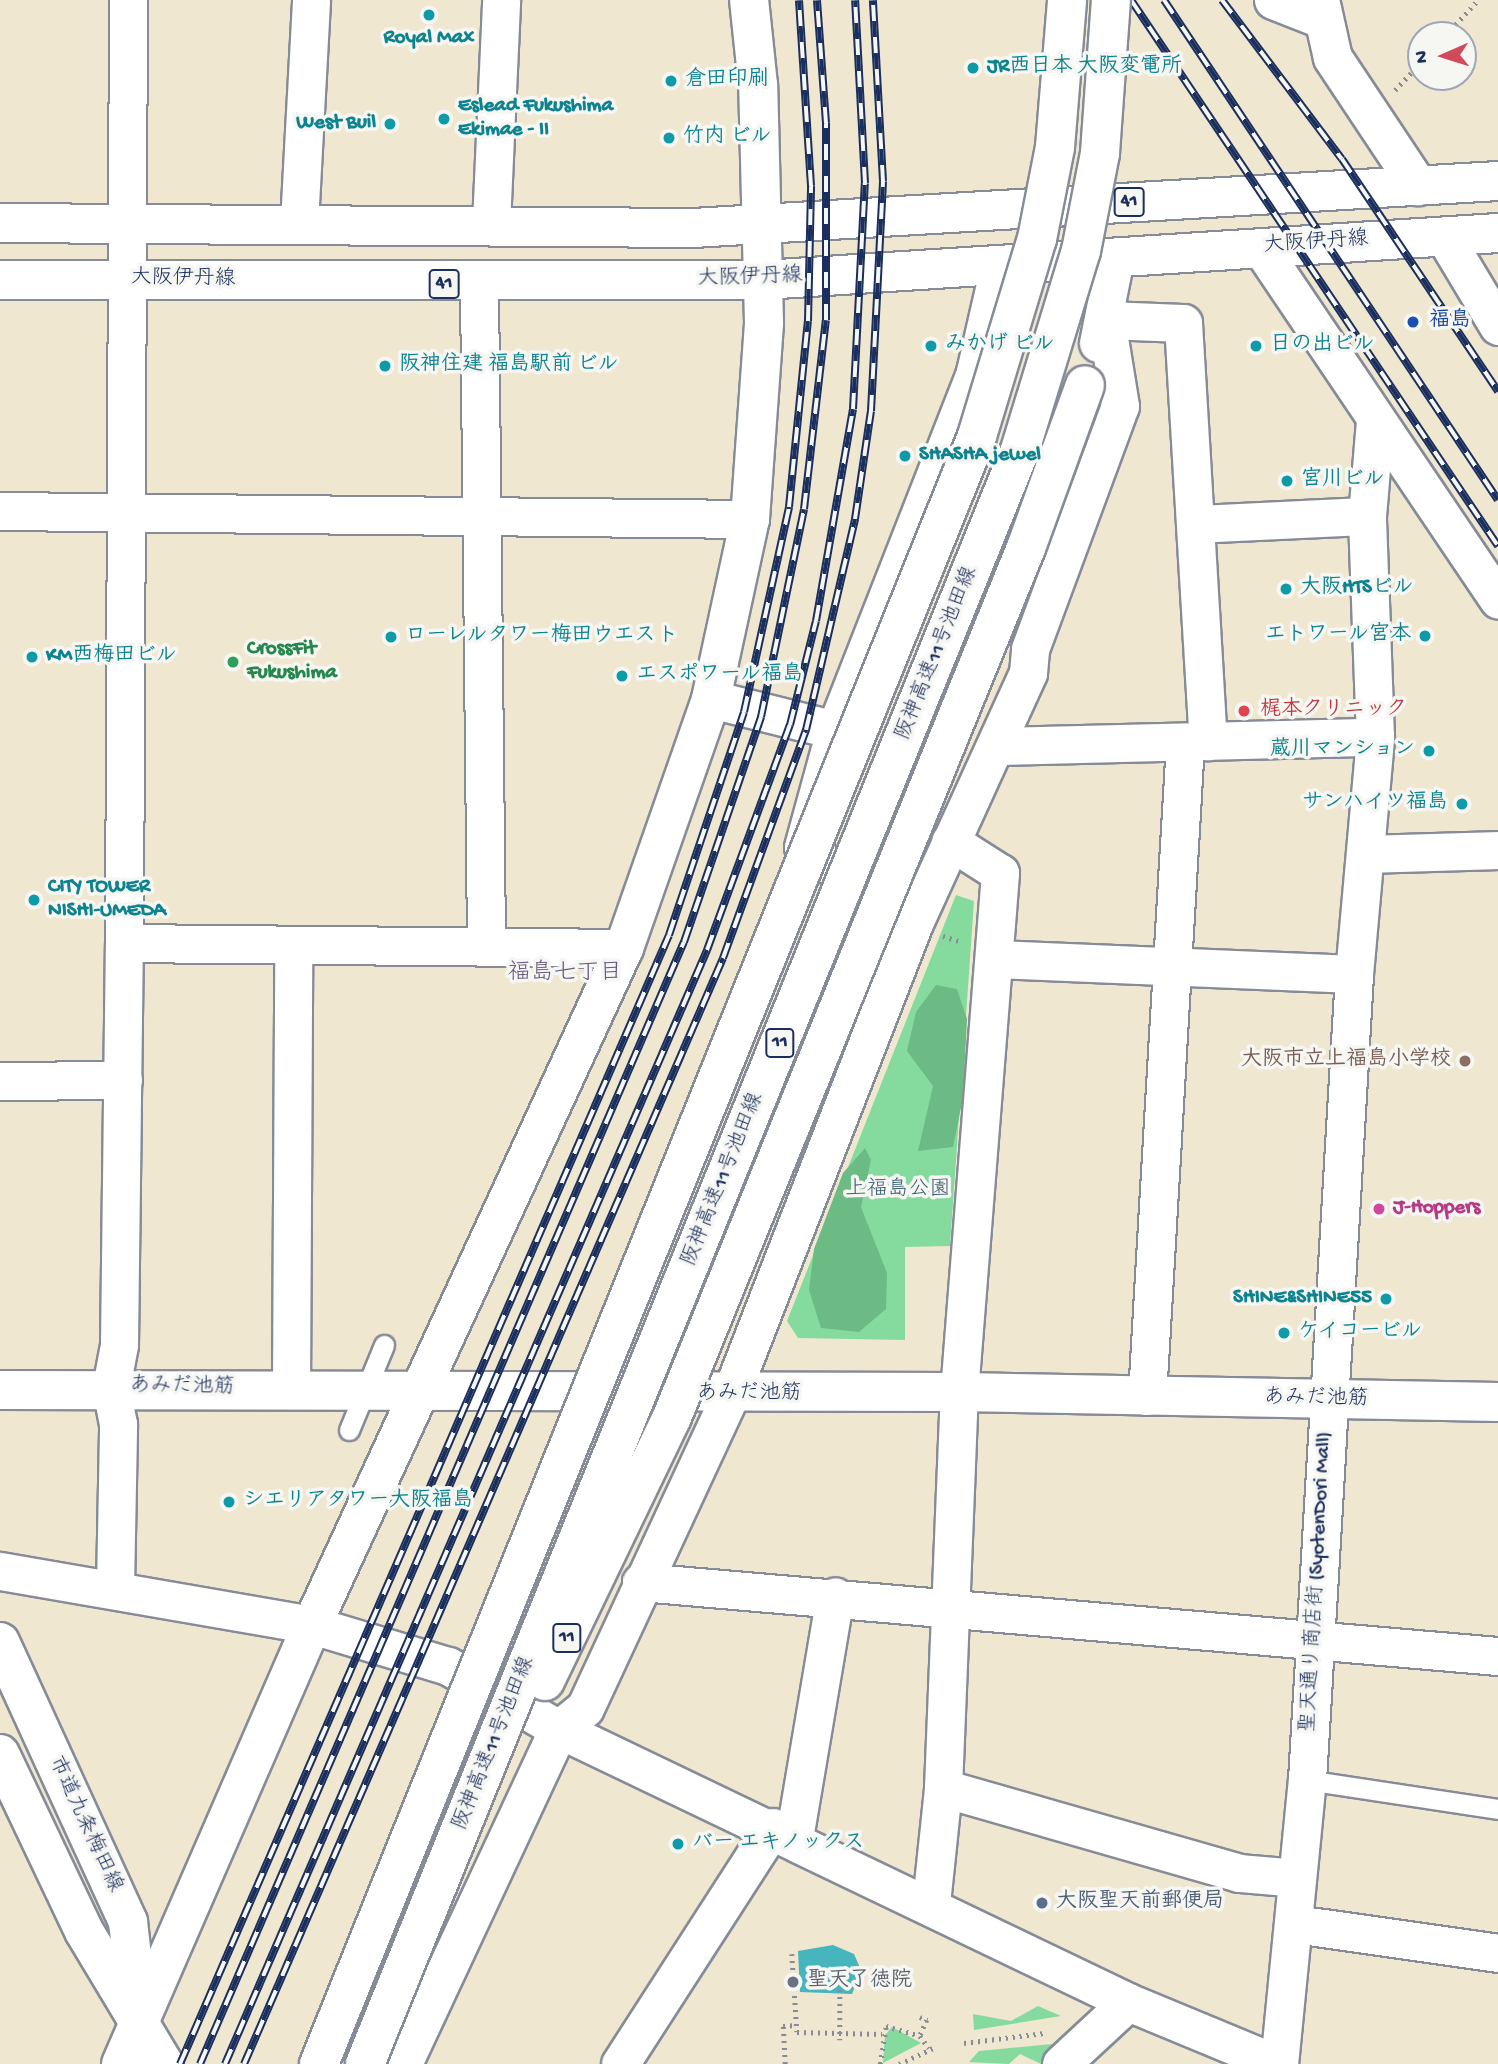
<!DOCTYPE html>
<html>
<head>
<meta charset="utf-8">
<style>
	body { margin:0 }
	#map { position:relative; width:1498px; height:2064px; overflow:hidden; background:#f0e7d1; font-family:"Gochi Hand","Klee One",sans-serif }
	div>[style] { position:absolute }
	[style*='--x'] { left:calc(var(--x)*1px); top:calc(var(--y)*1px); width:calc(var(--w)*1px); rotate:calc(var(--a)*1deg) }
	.green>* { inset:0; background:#85db9e }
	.forest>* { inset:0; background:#6cbb85 }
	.water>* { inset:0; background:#46b5be }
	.path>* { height:4.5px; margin-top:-2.25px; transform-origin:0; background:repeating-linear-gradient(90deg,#868b98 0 2px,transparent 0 7px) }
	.roads { filter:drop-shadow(2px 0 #868b98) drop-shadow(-2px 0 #868b98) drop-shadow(0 2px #868b98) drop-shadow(0 -2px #868b98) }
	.service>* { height:19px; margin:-9.5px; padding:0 9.5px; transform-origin:9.5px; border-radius:9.5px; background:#fff }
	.minor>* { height:37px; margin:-18.5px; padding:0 18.5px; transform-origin:18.5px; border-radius:18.5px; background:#fff }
	.tertiary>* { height:38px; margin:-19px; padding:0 19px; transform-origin:19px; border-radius:19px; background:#fff }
	.primary>* { height:38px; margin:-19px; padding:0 19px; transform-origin:19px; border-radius:19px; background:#fff }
	.rail>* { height:8px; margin-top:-4px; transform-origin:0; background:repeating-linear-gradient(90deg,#f6f6f2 0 16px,#1b2f5e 0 32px); box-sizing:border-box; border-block:2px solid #1b2f5e }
	.bridges { filter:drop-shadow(2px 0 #868b98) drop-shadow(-2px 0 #868b98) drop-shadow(0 2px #868b98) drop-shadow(0 -2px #868b98) }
	.motorway-bridge>* { height:38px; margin:-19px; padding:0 19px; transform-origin:19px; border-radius:19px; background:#fff }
	.dots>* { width:19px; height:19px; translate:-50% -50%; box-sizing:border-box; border:4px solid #f6f6f2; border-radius:50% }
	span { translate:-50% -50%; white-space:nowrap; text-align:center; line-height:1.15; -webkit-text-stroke:7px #f6f6f2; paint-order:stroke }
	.shield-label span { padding:2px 5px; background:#f6f6f2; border:2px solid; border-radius:5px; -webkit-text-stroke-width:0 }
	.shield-label { font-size:19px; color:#1b2f5e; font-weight:700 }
	.culture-label { font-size:21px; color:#0d838f; font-weight:700 }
	.left { translate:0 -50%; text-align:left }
	.right { translate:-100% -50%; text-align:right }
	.street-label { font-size:21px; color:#1b2f5e }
	.transit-label { font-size:21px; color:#164399; font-weight:700 }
	.leisure-label { font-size:21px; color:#27864d; font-weight:700 }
	.health-label { font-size:21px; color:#be3a42; font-weight:700 }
	.education-label { font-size:21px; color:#785e54; font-weight:700 }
	.park-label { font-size:21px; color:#365a6e }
	.hotel-label { font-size:21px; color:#b23c85; font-weight:700 }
	.service-label { font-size:21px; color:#4e5e75; font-weight:700 }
	.worship-label { font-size:21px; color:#5b616d; font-weight:700 }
	.neighbourhood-label { font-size:23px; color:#655680 }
	.north { position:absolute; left:1407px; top:21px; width:70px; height:70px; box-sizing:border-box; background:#f6f6f2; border:2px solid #9ea6b7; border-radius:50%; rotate:267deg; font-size:19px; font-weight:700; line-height:28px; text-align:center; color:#1b2f5e }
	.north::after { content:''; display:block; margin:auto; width:24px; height:32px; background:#d1495b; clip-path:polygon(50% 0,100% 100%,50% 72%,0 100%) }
</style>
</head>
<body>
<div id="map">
	<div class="green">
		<div style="clip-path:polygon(956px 895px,974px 901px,950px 1246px,905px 1247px,905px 1340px,798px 1338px,787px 1321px)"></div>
		<div style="clip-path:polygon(1038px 2006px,1061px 2016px,974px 2030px,973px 2014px,1011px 2021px)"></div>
		<div style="clip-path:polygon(892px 2027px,921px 2043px,883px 2063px,885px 2035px)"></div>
		<div style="clip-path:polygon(1063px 2043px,1041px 2064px,1020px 2054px,1009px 2064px,969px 2062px,979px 2051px)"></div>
	</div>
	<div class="forest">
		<div style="clip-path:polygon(936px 985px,957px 989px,967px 1019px,963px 1098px,953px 1147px,918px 1151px,933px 1086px,907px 1051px,916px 1012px)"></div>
		<div style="clip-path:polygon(865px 1148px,871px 1160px,861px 1207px,887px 1273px,886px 1309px,859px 1332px,821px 1328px,809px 1290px,814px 1249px,843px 1173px)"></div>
	</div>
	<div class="water">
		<div style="clip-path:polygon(833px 1945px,854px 1954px,861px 1970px,852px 1994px,800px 1992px,798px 1951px)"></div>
	</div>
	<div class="path">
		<div style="--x:1446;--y:35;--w:47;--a:-47.6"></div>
		<div style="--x:1395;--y:90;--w:38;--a:-47"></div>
		<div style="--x:943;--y:936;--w:19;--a:18"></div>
		<div style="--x:792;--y:1954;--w:78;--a:86.3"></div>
		<div style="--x:797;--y:2032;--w:85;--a:1.3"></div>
		<div style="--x:840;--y:1976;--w:64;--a:90"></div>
		<div style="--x:920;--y:2017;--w:8;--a:23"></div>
		<div style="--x:927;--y:2020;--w:17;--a:114"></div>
		<div style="--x:964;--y:2043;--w:81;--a:-7.1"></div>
		<div style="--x:785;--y:2064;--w:38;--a:-93"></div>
		<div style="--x:783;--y:2026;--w:13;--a:-4"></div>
		<div style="--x:880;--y:2064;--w:38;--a:-81"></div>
		<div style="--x:886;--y:2026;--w:35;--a:16"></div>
		<div style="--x:920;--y:2036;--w:15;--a:53"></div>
		<div style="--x:899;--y:2064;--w:41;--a:-24.7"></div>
	</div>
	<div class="roads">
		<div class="service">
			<div style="--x:349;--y:1430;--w:92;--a:-67.6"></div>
			<div style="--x:1307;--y:1780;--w:193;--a:8.6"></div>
		</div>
		<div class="minor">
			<div style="--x:1273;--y:0;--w:52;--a:21.6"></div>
			<div style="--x:299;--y:223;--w:223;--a:-86.9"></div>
			<div style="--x:491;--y:224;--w:224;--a:-87.4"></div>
			<div style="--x:1444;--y:236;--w:105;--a:59"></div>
			<div style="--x:1261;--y:248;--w:424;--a:56"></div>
			<div style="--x:479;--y:285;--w:660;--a:89.39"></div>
			<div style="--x:1098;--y:343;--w:87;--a:-78.7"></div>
			<div style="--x:0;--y:511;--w:750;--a:0.61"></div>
			<div style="--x:1196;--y:524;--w:171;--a:-2.7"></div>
			<div style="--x:711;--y:699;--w:128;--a:14"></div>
			<div style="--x:998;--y:746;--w:377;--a:-1.4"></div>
			<div style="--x:1367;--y:854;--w:131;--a:-1.7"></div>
			<div style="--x:908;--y:919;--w:127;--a:-145.6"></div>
			<div style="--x:803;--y:847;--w:121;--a:-74.7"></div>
			<div style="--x:835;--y:730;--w:380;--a:-68.6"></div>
			<div style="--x:974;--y:376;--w:112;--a:-77.1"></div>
			<div style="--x:124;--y:943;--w:500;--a:0.57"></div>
			<div style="--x:996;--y:959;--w:358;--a:2.4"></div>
			<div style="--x:0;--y:1081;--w:123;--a:-0.5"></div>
			<div style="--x:291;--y:1390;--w:445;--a:-89.7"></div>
			<div style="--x:1147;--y:1396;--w:655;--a:-86.67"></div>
			<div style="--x:0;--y:1571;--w:317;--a:9.8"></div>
			<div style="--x:312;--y:1625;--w:142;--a:16.8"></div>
			<div style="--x:448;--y:1666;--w:128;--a:29.6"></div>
			<div style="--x:559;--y:1729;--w:631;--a:25.63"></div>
			<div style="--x:1128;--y:2002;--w:162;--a:22.5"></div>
			<div style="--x:641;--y:1582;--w:860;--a:4.94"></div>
			<div style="--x:115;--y:1587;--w:163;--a:-88.9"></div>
			<div style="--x:118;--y:1424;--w:38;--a:-101"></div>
			<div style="--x:111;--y:1387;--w:43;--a:-79.2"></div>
			<div style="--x:119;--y:1345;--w:402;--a:-89.3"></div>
			<div style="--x:124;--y:943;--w:943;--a:-89.76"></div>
			<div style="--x:559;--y:1729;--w:33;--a:-39"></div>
			<div style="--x:585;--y:1708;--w:344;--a:-65.1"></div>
			<div style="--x:730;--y:1396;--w:508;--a:-68.74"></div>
			<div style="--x:914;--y:923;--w:275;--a:-65.5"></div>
			<div style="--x:1028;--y:673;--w:24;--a:-85"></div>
			<div style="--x:1030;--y:649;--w:259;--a:-69.7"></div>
			<div style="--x:1120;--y:406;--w:87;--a:-99.2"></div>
			<div style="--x:1106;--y:320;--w:77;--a:2.2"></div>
			<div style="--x:1183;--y:323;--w:419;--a:86.6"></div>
			<div style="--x:943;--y:1788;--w:308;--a:16"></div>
			<div style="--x:1239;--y:1873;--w:58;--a:4.9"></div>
			<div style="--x:794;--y:1838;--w:245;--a:-80.4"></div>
			<div style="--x:931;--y:1903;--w:116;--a:-84"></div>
			<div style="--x:943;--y:1788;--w:396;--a:-87.7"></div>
			<div style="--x:959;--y:1392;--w:521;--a:-85.48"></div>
			<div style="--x:1000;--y:873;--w:59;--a:-147.4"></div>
			<div style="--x:1295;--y:1924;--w:205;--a:8.1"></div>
			<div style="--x:620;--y:2064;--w:282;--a:-57.2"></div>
			<div style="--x:1061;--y:2064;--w:91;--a:-42.8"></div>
			<div style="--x:1279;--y:2064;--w:285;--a:-84.4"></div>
			<div style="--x:1307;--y:1780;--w:807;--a:-86.66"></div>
			<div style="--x:1354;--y:974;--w:238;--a:-84.9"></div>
			<div style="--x:1375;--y:737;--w:221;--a:-92.1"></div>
			<div style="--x:1367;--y:516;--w:95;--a:-85.2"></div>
		</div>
		<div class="tertiary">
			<div style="--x:1320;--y:0;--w:59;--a:77.4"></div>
			<div style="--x:1333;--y:58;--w:154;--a:56.4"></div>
			<div style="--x:0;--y:1390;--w:959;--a:0.12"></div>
			<div style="--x:959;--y:1392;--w:539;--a:1.06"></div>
			<div style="--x:121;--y:2064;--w:479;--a:-66.5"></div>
			<div style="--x:312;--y:1625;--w:745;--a:-65.26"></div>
			<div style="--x:624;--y:948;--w:264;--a:-70.7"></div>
			<div style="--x:711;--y:699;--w:184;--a:-77.8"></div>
			<div style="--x:750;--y:519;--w:196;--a:-85.9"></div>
			<div style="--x:764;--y:323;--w:238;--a:-91.4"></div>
			<div style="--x:758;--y:85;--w:85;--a:-96"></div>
			<div style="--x:403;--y:2064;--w:370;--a:-65"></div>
		</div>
		<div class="primary">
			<div style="--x:0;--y:223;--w:693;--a:0.41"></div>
			<div style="--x:693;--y:228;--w:806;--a:-3.34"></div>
			<div style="--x:0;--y:280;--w:763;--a:0"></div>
			<div style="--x:763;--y:280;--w:737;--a:-3.66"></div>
			<div style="--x:0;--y:1642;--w:308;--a:65.4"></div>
			<div style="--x:128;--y:1922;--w:96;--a:83.4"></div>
			<div style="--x:0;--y:1754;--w:196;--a:64.6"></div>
			<div style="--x:84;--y:1931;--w:155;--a:59"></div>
		</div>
	</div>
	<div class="rail">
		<div style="--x:1131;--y:0;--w:658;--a:56.09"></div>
		<div style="--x:1164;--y:0;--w:601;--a:56.26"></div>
		<div style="--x:1222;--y:0;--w:199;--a:53"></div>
		<div style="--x:1342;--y:159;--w:280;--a:56.1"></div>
		<div style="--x:180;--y:2064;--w:1230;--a:-66.58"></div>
		<div style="--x:669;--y:935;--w:235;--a:-71.4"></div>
		<div style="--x:744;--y:712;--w:210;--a:-77.6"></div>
		<div style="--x:789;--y:507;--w:187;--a:-84.2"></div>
		<div style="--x:808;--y:321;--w:135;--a:-88.7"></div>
		<div style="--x:811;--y:186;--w:186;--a:-93.7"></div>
		<div style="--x:200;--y:2064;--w:1222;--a:-66.67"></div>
		<div style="--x:684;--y:942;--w:238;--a:-71.1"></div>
		<div style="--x:761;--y:717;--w:212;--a:-78.3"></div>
		<div style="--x:804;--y:509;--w:190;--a:-83.4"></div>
		<div style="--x:826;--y:320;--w:197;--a:-90"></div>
		<div style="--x:826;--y:123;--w:123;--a:-94.2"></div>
		<div style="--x:225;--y:2064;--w:1214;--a:-66.6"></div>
		<div style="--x:707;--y:950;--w:240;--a:-69.8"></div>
		<div style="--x:790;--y:725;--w:107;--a:-76"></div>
		<div style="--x:816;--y:621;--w:215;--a:-80.1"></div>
		<div style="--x:853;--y:409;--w:226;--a:-87"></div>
		<div style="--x:865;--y:183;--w:183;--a:-93.1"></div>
		<div style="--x:244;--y:2064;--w:1205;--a:-66.58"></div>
		<div style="--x:723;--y:958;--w:243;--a:-70"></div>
		<div style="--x:806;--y:730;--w:217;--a:-76.9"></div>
		<div style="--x:855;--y:519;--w:109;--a:-81.6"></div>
		<div style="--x:871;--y:411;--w:230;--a:-87"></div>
		<div style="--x:883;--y:181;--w:181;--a:-93.2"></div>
	</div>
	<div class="bridges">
		<div class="motorway-bridge">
			<div style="--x:545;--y:1681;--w:293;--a:-64.3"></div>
			<div style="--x:672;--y:1417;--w:938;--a:-67.84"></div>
			<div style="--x:1026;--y:548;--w:173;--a:-70.1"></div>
			<div style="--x:319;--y:2064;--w:1756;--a:-67.99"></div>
			<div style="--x:977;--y:436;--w:206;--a:-73.1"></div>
			<div style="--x:1037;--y:239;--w:94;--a:-78.9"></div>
			<div style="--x:1055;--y:147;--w:147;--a:-85.3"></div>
			<div style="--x:365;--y:2064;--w:1742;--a:-67.91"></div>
			<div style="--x:1020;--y:450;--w:208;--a:-73"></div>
			<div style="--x:1081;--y:251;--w:100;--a:-79"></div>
			<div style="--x:1100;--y:153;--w:153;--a:-85.9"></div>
		</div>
	</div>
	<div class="dots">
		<div style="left:429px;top:15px;background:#0f9aa8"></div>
		<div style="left:973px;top:68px;background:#0f9aa8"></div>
		<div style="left:671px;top:81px;background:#0f9aa8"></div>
		<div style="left:444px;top:119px;background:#0f9aa8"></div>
		<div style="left:390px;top:124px;background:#0f9aa8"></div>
		<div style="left:669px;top:138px;background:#0f9aa8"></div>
		<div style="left:1413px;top:322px;background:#1a4fb4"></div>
		<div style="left:931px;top:346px;background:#0f9aa8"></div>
		<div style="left:1256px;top:346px;background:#0f9aa8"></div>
		<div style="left:385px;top:366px;background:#0f9aa8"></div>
		<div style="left:905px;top:456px;background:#0f9aa8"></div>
		<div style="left:1287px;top:481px;background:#0f9aa8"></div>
		<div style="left:1286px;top:589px;background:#0f9aa8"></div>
		<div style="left:1425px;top:636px;background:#0f9aa8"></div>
		<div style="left:391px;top:637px;background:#0f9aa8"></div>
		<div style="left:32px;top:657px;background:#0f9aa8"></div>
		<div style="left:233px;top:662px;background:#2e9e5b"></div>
		<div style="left:622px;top:676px;background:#0f9aa8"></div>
		<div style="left:1244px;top:711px;background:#e0444e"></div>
		<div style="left:1429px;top:751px;background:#0f9aa8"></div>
		<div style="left:1462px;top:804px;background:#0f9aa8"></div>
		<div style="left:34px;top:900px;background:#0f9aa8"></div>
		<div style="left:1465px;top:1061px;background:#8d6e63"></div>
		<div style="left:1379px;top:1209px;background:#d1479c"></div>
		<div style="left:1386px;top:1299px;background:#0f9aa8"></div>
		<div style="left:1284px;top:1333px;background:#0f9aa8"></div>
		<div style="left:229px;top:1502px;background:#0f9aa8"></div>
		<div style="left:678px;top:1844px;background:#0f9aa8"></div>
		<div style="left:1042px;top:1903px;background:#5c6f8a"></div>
		<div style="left:793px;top:1982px;background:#6b7280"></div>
	</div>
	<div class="shield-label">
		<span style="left:1129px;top:202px">41</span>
		<span style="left:444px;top:284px">41</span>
		<span style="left:780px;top:1043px">11</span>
		<span style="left:567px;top:1638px">11</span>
	</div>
	<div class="culture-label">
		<span style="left:429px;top:39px">Royal Max</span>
		<span class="left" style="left:987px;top:68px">JR西日本 大阪変電所</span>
		<span class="left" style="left:685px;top:81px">倉田印刷</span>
		<span class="left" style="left:458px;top:119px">Eslead Fukushima<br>Ekimae - II</span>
		<span class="right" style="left:376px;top:124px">West Buil</span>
		<span class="left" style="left:683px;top:138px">竹内 ビル</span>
		<span class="left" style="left:945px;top:346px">みかげ ビル</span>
		<span class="left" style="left:1270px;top:346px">日の出ビル</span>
		<span class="left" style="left:399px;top:366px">阪神住建 福島駅前 ビル</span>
		<span class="left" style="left:919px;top:456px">SHASHA jewel</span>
		<span class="left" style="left:1301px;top:481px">宮川ビル</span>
		<span class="left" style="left:1300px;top:589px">大阪HTSビル</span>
		<span class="right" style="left:1411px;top:636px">エトワール宮本</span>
		<span class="left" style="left:405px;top:637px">ローレルタワー梅田ウエスト</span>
		<span class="left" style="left:46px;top:657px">KM西梅田ビル</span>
		<span class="left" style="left:636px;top:676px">エスポワール福島</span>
		<span class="right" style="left:1415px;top:751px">蔵川マンション</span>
		<span class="right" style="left:1448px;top:804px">サンハイツ福島</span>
		<span class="left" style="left:48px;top:900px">CITY TOWER<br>NISHI-UMEDA</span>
		<span class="right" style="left:1372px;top:1299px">SHINE&amp;SHINE55</span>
		<span class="left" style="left:1298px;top:1333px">ケイコービル</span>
		<span class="left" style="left:243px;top:1502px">シエリアタワー大阪福島</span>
		<span class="left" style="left:692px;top:1844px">バー エキノックス</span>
	</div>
	<div class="street-label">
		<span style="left:1316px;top:244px;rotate:-4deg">大阪伊丹線</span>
		<span style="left:750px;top:279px;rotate:-2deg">大阪伊丹線</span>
		<span style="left:183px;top:280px;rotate:1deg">大阪伊丹線</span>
		<span style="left:938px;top:654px;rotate:-68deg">阪神高速11号池田線</span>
		<span style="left:724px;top:1180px;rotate:-68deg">阪神高速11号池田線</span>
		<span style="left:182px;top:1388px;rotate:1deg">あみだ池筋</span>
		<span style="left:749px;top:1395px">あみだ池筋</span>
		<span style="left:1316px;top:1400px;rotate:1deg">あみだ池筋</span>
		<span style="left:1318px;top:1582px;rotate:-87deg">聖天通り商店街 (SyotenDori Mall)</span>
		<span style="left:495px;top:1744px;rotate:-68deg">阪神高速11号池田線</span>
		<span style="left:84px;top:1825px;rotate:65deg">市道九条梅田線</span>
	</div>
	<div class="transit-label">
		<span class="left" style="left:1429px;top:322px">福島</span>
	</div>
	<div class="leisure-label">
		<span class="left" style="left:247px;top:662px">CrossFit<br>Fukushima</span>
	</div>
	<div class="health-label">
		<span class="left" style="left:1260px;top:711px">梶本クリニック</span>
	</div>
	<div class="education-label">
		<span class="right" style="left:1451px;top:1061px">大阪市立上福島小学校</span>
	</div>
	<div class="park-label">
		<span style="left:898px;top:1191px">上福島公園</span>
	</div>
	<div class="hotel-label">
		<span class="left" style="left:1393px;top:1209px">J-Hoppers</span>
	</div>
	<div class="service-label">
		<span class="left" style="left:1056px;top:1903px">大阪聖天前郵便局</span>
	</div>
	<div class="worship-label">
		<span class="left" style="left:807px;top:1982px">聖天了徳院</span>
	</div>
	<div class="neighbourhood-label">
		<span style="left:565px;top:974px">福島七丁目</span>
	</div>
	<div class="north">N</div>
</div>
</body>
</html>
